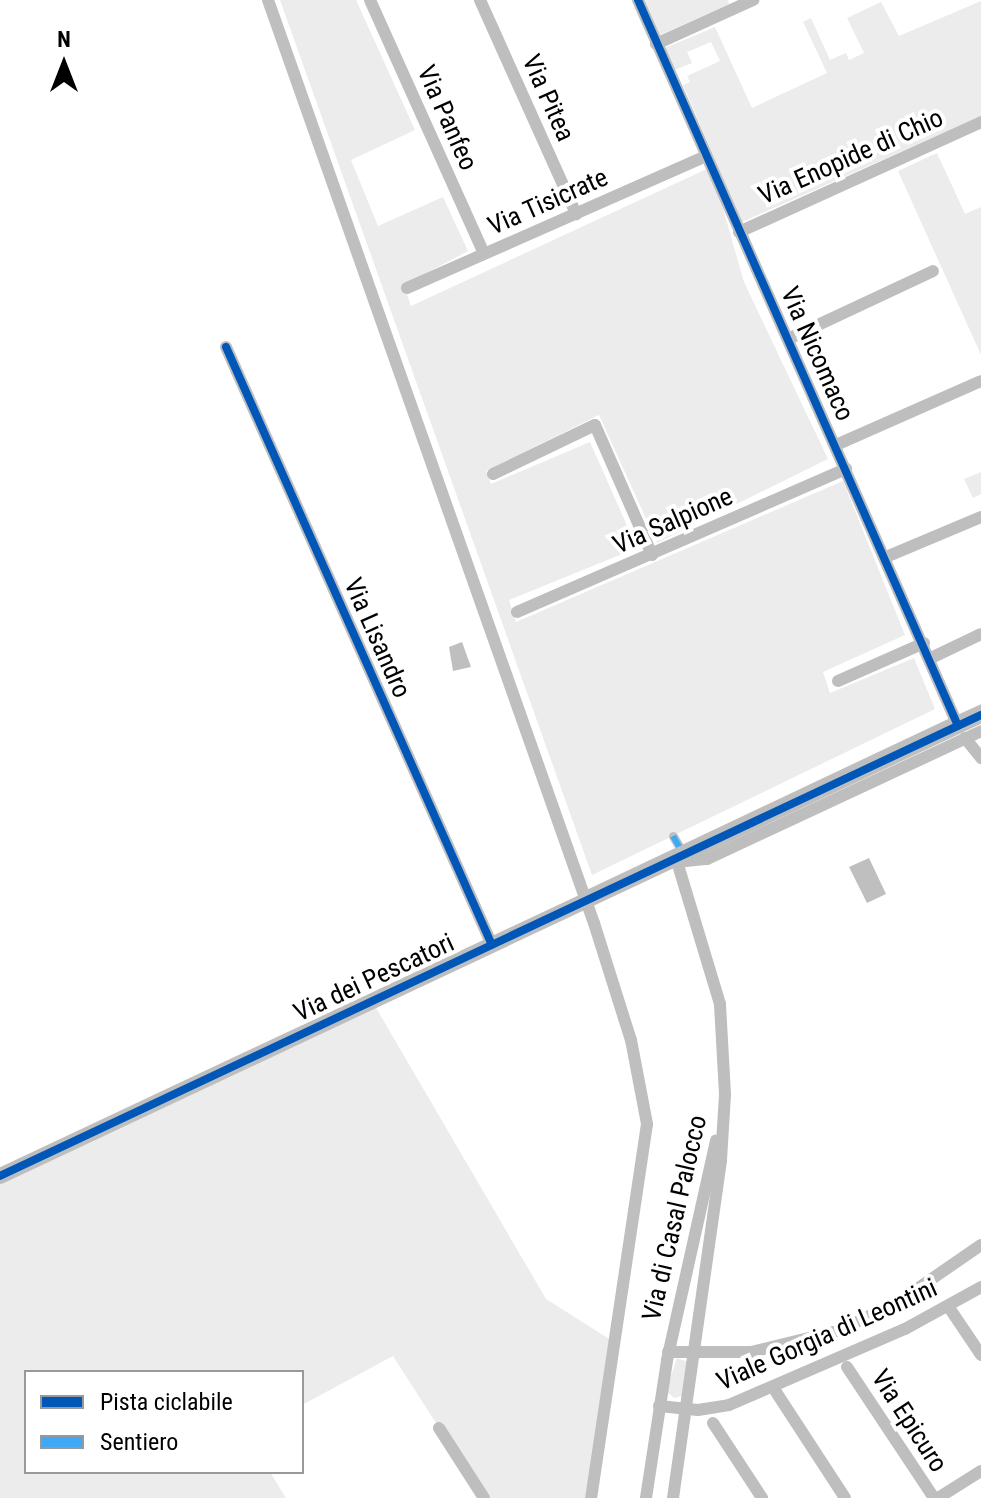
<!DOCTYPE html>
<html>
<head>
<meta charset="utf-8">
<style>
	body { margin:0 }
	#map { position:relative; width:981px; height:1498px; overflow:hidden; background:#fff; font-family:"Roboto Condensed",sans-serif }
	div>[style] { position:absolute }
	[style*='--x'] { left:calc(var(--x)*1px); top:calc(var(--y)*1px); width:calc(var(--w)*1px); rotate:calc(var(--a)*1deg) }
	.green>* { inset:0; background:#ececec }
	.water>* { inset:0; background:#bfbfbf }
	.stream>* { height:3px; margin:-1.5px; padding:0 1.5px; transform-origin:1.5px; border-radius:1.5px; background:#bfbfbf }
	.canal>* { height:12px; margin:-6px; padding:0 6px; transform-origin:6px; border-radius:6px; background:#bfbfbf }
	.pedestrian>* { height:9px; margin:-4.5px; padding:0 4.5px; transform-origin:4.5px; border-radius:4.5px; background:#bebebe }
	.minor>* { height:12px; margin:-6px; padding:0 6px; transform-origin:6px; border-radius:6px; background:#bebebe }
	.tertiary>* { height:16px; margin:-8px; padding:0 8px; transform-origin:8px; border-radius:8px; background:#bebebe }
	.quiet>* { height:6px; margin-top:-3px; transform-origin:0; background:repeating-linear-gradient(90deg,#3fa9f5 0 12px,transparent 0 18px) }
	.cycleway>* { height:8px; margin:-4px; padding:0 4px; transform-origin:4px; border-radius:4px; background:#0057b8 }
	span { translate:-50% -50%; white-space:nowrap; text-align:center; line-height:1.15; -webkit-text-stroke:8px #fff; paint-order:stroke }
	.street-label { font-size:26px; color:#000 }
	.legend { position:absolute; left:24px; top:1370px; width:280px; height:104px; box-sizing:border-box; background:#fff; border:2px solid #999; margin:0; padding:10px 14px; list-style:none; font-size:24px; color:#000 }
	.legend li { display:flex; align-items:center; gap:16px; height:40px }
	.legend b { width:40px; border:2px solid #999 }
	.north { position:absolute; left:24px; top:24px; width:80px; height:80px; -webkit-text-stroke:6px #fff; paint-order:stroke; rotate:0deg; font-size:22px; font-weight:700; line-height:32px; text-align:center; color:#000 }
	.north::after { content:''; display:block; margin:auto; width:28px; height:36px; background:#000; clip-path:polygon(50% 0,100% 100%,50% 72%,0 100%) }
</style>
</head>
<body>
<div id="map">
	<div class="green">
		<div style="clip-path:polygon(280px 0,356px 0,415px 130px,351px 160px,378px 226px,443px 197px,468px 251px,404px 285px,411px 306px,711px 167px,744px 282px,828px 459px,657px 543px,599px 415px,486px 471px,491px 484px,590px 442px,637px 548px,509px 600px,516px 622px,843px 481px,905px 635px,823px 672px,830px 693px,914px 658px,935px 709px,592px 875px)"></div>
		<div style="clip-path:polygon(645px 0,728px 0,729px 4px,660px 35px)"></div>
		<div style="clip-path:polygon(981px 1px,981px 116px,742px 222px,683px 85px,690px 82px,687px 76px,720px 61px,711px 42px,687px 52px,692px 63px,675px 70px,665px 48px,715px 27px,752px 108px,827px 73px,803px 22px,811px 18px,830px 60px,846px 53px,849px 60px,864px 53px,847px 18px,881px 2px,899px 36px)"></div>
		<div style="clip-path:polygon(937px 153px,965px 214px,981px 207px,981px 355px,898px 171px)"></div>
		<div style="clip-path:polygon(981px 472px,981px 494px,973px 498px,964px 479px)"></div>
		<div style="clip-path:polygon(372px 1001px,546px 1299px,614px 1342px,591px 1498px,484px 1498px,393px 1356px,302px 1405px,302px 1372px,26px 1372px,26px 1472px,270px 1472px,286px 1498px,0 1498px,0 1176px)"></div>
		<div style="clip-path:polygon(677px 1358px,688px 1362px,682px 1396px,674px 1398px,666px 1391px)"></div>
	</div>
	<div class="water">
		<div style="clip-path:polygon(462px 642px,471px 667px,453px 671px,449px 647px)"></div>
		<div style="clip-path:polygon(869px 858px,886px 894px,867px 903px,849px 867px)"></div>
	</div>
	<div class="stream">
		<div style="--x:959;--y:715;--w:24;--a:-24"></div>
		<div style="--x:584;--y:892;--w:407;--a:-25.3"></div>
	</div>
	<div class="canal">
		<div style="--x:268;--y:0;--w:979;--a:70.55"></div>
		<div style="--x:594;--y:923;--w:123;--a:72.5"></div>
		<div style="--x:631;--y:1040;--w:86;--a:79.2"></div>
		<div style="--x:647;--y:1124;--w:378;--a:98.5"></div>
	</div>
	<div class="pedestrian">
		<div style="--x:673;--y:836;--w:22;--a:60"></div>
	</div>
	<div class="minor">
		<div style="--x:370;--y:0;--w:278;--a:65.8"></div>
		<div style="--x:480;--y:0;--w:235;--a:65.8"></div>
		<div style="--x:638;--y:0;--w:793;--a:66.21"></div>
		<div style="--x:656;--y:44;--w:107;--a:-24.4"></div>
		<div style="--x:739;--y:232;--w:266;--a:-24.4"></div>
		<div style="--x:407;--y:288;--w:327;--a:-23.8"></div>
		<div style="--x:788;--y:339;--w:160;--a:-25.1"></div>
		<div style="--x:226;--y:347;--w:654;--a:66.02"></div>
		<div style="--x:836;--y:445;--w:158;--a:-23.8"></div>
		<div style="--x:493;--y:474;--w:113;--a:-25.7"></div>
		<div style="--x:595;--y:425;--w:142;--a:66.3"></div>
		<div style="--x:886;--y:557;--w:103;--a:-22.8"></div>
		<div style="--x:517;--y:612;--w:359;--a:-23.5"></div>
		<div style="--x:931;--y:658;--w:55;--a:-25.6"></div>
		<div style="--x:838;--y:681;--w:94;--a:-23.8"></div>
		<div style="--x:965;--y:738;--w:26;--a:51"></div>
		<div style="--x:948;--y:1306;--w:59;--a:56"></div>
		<div style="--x:668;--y:1352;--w:83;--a:0"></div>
		<div style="--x:751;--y:1352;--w:93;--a:-13.7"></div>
		<div style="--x:841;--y:1330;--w:67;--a:-26.6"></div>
		<div style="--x:901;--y:1300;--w:97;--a:-34.5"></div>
		<div style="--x:847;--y:1367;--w:157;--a:56.4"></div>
		<div style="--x:776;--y:1392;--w:126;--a:56.9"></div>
		<div style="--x:659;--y:1406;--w:39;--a:6"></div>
		<div style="--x:698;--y:1410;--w:31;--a:-9"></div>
		<div style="--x:729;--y:1405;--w:192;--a:-23.4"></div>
		<div style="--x:905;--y:1329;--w:87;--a:-28.9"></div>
		<div style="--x:713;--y:1423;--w:90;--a:56.8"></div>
		<div style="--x:439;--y:1428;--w:83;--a:57.3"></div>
		<div style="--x:646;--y:1498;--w:140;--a:-81.3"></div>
		<div style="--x:667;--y:1360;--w:225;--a:-77.4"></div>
		<div style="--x:673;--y:1498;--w:341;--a:-81.9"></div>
		<div style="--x:721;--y:1160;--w:66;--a:-86.5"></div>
		<div style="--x:725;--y:1094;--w:90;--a:-93.2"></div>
		<div style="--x:720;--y:1004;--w:148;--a:-106.8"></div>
		<div style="--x:677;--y:862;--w:30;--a:-6"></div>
		<div style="--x:707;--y:859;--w:302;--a:-25"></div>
		<div style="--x:938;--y:1498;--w:51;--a:-32.1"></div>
	</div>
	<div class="tertiary">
		<div style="--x:0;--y:1176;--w:1084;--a:-25.17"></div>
	</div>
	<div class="quiet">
		<div style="--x:673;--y:836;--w:22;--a:60"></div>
	</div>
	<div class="cycleway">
		<div style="--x:638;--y:0;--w:793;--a:66.21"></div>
		<div style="--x:226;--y:347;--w:654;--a:66.02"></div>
		<div style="--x:0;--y:1176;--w:1084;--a:-25.17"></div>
	</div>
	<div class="street-label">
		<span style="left:548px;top:98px;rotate:66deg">Via Pitea</span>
		<span style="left:447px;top:118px;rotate:66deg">Via Panfeo</span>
		<span style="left:851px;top:157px;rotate:-24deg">Via Enopide di Chio</span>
		<span style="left:548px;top:202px;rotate:-24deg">Via Tisicrate</span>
		<span style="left:817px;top:354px;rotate:66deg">Via Nicomaco</span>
		<span style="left:673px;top:521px;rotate:-24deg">Via Salpione</span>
		<span style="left:377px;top:638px;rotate:66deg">Via Lisandro</span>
		<span style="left:374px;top:978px;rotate:-25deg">Via dei Pescatori</span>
		<span style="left:675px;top:1218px;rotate:-77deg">Via di Casal Palocco</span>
		<span style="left:827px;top:1335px;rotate:-24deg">Viale Gorgia di Leontini</span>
		<span style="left:909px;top:1421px;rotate:57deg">Via Epicuro</span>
	</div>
	<ul class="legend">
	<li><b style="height:10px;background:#0057b8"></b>Pista ciclabile</li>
	<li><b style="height:10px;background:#3fa9f5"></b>Sentiero</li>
	</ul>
	<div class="north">N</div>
</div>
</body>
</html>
